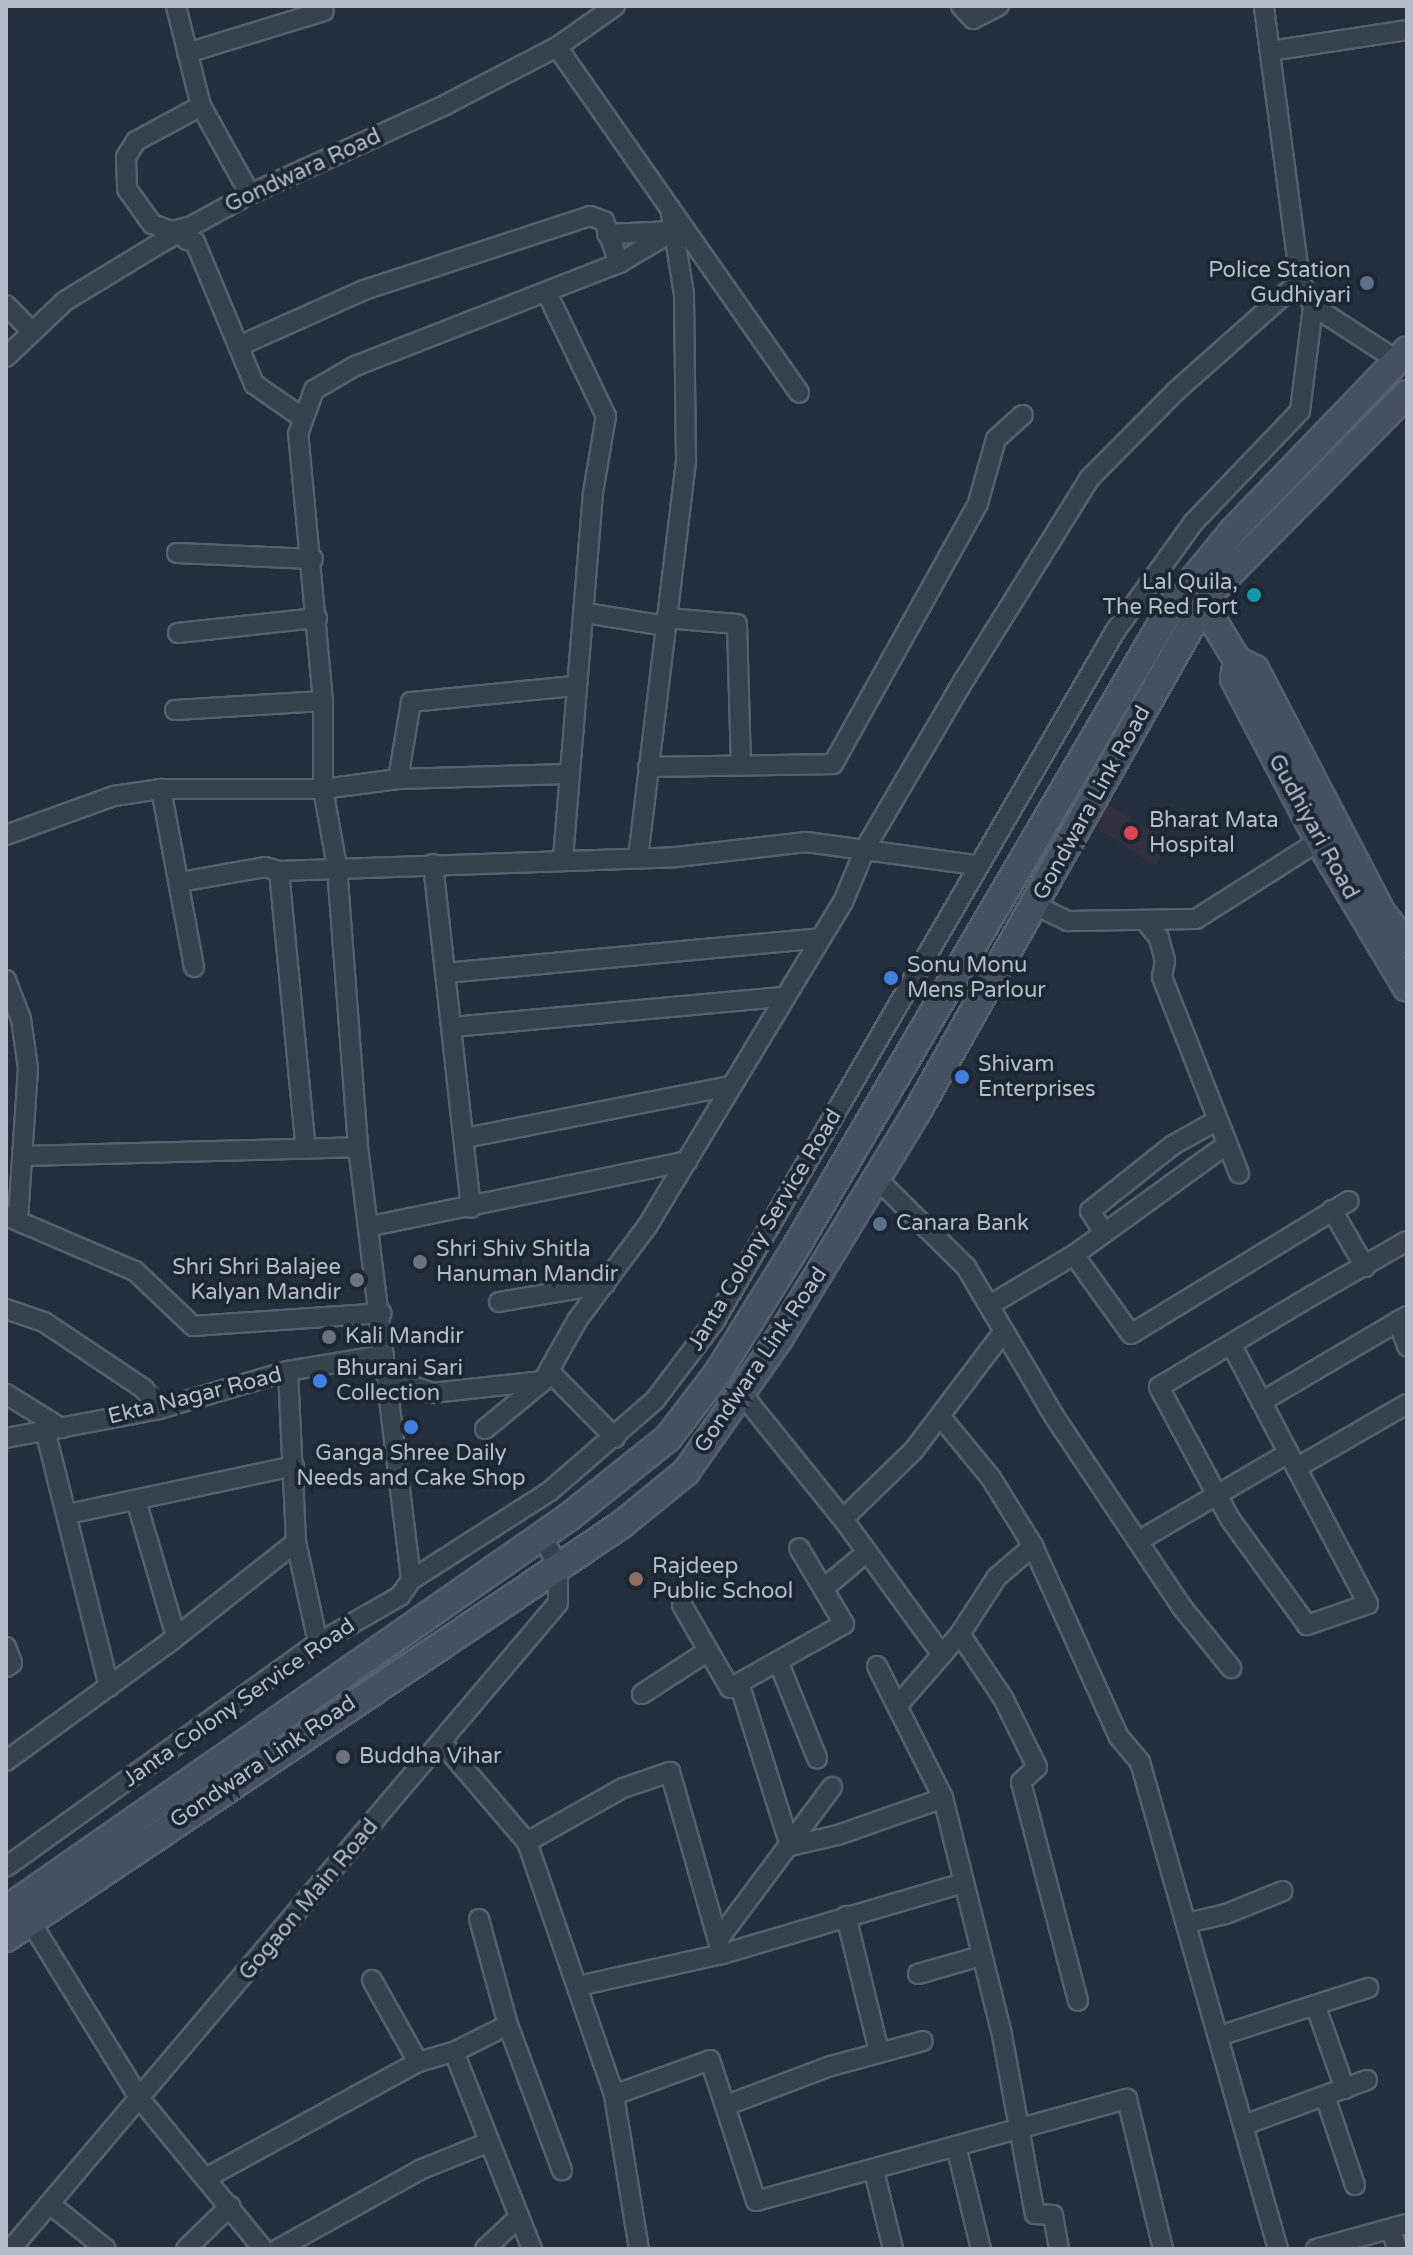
<!DOCTYPE html>
<html>
<head>
<meta charset="utf-8">
<style>
	body { margin:0 }
	#map { position:relative; width:1413px; height:2255px; overflow:hidden; background:#242f3e; font-family:"Varela Round",sans-serif }
	div>[style] { position:absolute }
	[style*='--x'] { left:calc(var(--x)*1px); top:calc(var(--y)*1px); width:calc(var(--w)*1px); rotate:calc(var(--a)*1deg) }
	.medical>* { inset:0; background:#32303f }
	.roads { filter:drop-shadow(2px 0 #565f6c) drop-shadow(-2px 0 #565f6c) drop-shadow(0 2px #565f6c) drop-shadow(0 -2px #565f6c) }
	.street>* { height:18px; margin:-9px; padding:0 9px; transform-origin:9px; border-radius:9px; background:#38414e }
	.secondary>* { height:26px; margin:-13px; padding:0 13px; transform-origin:13px; border-radius:13px; background:#465061 }
	.dots>* { width:22px; height:22px; translate:-50% -50%; box-sizing:border-box; border:4px solid #1d2633; border-radius:50% }
	span { translate:-50% -50%; white-space:nowrap; text-align:center; line-height:1.15; -webkit-text-stroke:8px #1d2633; paint-order:stroke }
	.street-label { font-size:22px; color:#b4bcc9 }
	.poi-label { font-size:22px; color:#b4bcc9 }
	.right { translate:-100% -50%; text-align:right }
	.left { translate:0 -50%; text-align:left }
	.frame { position:absolute; inset:0; border:8px solid #b4bcc9; pointer-events:none }
</style>
</head>
<body>
<div id="map">
	<div class="medical">
		<div style="clip-path:polygon(1106px 804px,1173px 842px,1155px 865px,1090px 824px)"></div>
	</div>
	<div class="roads">
		<div class="street">
			<div style="--x:176;--y:6;--w:103;--a:76"></div>
			<div style="--x:201;--y:106;--w:101;--a:60.9"></div>
			<div style="--x:961;--y:6;--w:18;--a:47"></div>
			<div style="--x:973;--y:19;--w:29;--a:-27"></div>
			<div style="--x:557;--y:47;--w:422;--a:55"></div>
			<div style="--x:1270;--y:51;--w:139;--a:-8.7"></div>
			<div style="--x:187;--y:53;--w:143;--a:-17"></div>
			<div style="--x:201;--y:106;--w:74;--a:151.7"></div>
			<div style="--x:136;--y:141;--w:19;--a:122"></div>
			<div style="--x:126;--y:157;--w:32;--a:88"></div>
			<div style="--x:127;--y:189;--w:43;--a:54.5"></div>
			<div style="--x:152;--y:224;--w:20;--a:20"></div>
			<div style="--x:171;--y:231;--w:17;--a:-13"></div>
			<div style="--x:188;--y:227;--w:13;--a:94"></div>
			<div style="--x:187;--y:240;--w:8;--a:14"></div>
			<div style="--x:195;--y:242;--w:154;--a:67.4"></div>
			<div style="--x:254;--y:384;--w:60;--a:34.8"></div>
			<div style="--x:547;--y:293;--w:136;--a:64.4"></div>
			<div style="--x:606;--y:416;--w:78;--a:99.6"></div>
			<div style="--x:593;--y:493;--w:368;--a:94.7"></div>
			<div style="--x:6;--y:305;--w:37;--a:46"></div>
			<div style="--x:1313;--y:306;--w:101;--a:32.9"></div>
			<div style="--x:239;--y:346;--w:137;--a:-24.1"></div>
			<div style="--x:364;--y:290;--w:238;--a:-18.1"></div>
			<div style="--x:590;--y:216;--w:15;--a:20"></div>
			<div style="--x:604;--y:221;--w:45;--a:70.3"></div>
			<div style="--x:6;--y:357;--w:81;--a:-43.5"></div>
			<div style="--x:65;--y:301;--w:114;--a:-31.3"></div>
			<div style="--x:162;--y:242;--w:100;--a:-28.6"></div>
			<div style="--x:250;--y:194;--w:214;--a:-24.5"></div>
			<div style="--x:445;--y:105;--w:126;--a:-27.4"></div>
			<div style="--x:557;--y:47;--w:71;--a:-35.3"></div>
			<div style="--x:177;--y:553;--w:136;--a:2.5"></div>
			<div style="--x:586;--y:613;--w:80;--a:9.3"></div>
			<div style="--x:666;--y:618;--w:71;--a:4.8"></div>
			<div style="--x:737;--y:624;--w:141;--a:88.4"></div>
			<div style="--x:178;--y:633;--w:140;--a:-6.2"></div>
			<div style="--x:175;--y:710;--w:148;--a:-3.5"></div>
			<div style="--x:648;--y:767;--w:185;--a:-0.9"></div>
			<div style="--x:833;--y:764;--w:299;--a:-60.9"></div>
			<div style="--x:978;--y:503;--w:66;--a:-74.3"></div>
			<div style="--x:996;--y:439;--w:36;--a:-42"></div>
			<div style="--x:566;--y:774;--w:168;--a:178.3"></div>
			<div style="--x:398;--y:779;--w:76;--a:172.4"></div>
			<div style="--x:323;--y:789;--w:88;--a:-90"></div>
			<div style="--x:323;--y:701;--w:268;--a:-95.3"></div>
			<div style="--x:298;--y:434;--w:47;--a:-70"></div>
			<div style="--x:314;--y:390;--w:48;--a:-30.3"></div>
			<div style="--x:355;--y:366;--w:283;--a:-21.3"></div>
			<div style="--x:619;--y:263;--w:64;--a:-30.2"></div>
			<div style="--x:674;--y:231;--w:67;--a:177.4"></div>
			<div style="--x:398;--y:779;--w:78;--a:-80.4"></div>
			<div style="--x:411;--y:702;--w:165;--a:-5.6"></div>
			<div style="--x:161;--y:789;--w:181;--a:79.5"></div>
			<div style="--x:6;--y:835;--w:115;--a:-19.9"></div>
			<div style="--x:114;--y:796;--w:48;--a:-8.5"></div>
			<div style="--x:161;--y:789;--w:162;--a:0"></div>
			<div style="--x:323;--y:789;--w:79;--a:79.8"></div>
			<div style="--x:337;--y:867;--w:281;--a:85.7"></div>
			<div style="--x:358;--y:1147;--w:436;--a:83"></div>
			<div style="--x:638;--y:858;--w:401;--a:-83.1"></div>
			<div style="--x:686;--y:460;--w:166;--a:-90.7"></div>
			<div style="--x:684;--y:294;--w:87;--a:-99.2"></div>
			<div style="--x:433;--y:864;--w:346;--a:83.7"></div>
			<div style="--x:279;--y:871;--w:279;--a:84.5"></div>
			<div style="--x:180;--y:882;--w:86;--a:-10"></div>
			<div style="--x:265;--y:867;--w:15;--a:16"></div>
			<div style="--x:279;--y:871;--w:397;--a:-2"></div>
			<div style="--x:676;--y:857;--w:131;--a:-6.6"></div>
			<div style="--x:806;--y:842;--w:172;--a:7.7"></div>
			<div style="--x:1035;--y:905;--w:37;--a:26"></div>
			<div style="--x:1068;--y:921;--w:128;--a:-0.9"></div>
			<div style="--x:1196;--y:919;--w:146;--a:-32.4"></div>
			<div style="--x:1147;--y:923;--w:19;--a:51"></div>
			<div style="--x:1159;--y:938;--w:24;--a:75"></div>
			<div style="--x:1165;--y:961;--w:16;--a:101"></div>
			<div style="--x:1162;--y:977;--w:211;--a:68.6"></div>
			<div style="--x:445;--y:973;--w:377;--a:-5.3"></div>
			<div style="--x:6;--y:980;--w:42;--a:69"></div>
			<div style="--x:21;--y:1019;--w:49;--a:81.9"></div>
			<div style="--x:28;--y:1068;--w:149;--a:93.8"></div>
			<div style="--x:452;--y:1027;--w:332;--a:-5.2"></div>
			<div style="--x:465;--y:1138;--w:270;--a:-11.1"></div>
			<div style="--x:23;--y:1156;--w:335;--a:-1.5"></div>
			<div style="--x:876;--y:1178;--w:127;--a:44.7"></div>
			<div style="--x:966;--y:1267;--w:173;--a:59.4"></div>
			<div style="--x:1054;--y:1416;--w:229;--a:56.2"></div>
			<div style="--x:1181;--y:1606;--w:80;--a:51.1"></div>
			<div style="--x:1332;--y:1210;--w:66;--a:59.9"></div>
			<div style="--x:6;--y:1216;--w:140;--a:23.1"></div>
			<div style="--x:135;--y:1271;--w:80;--a:43.5"></div>
			<div style="--x:193;--y:1326;--w:189;--a:-3.9"></div>
			<div style="--x:371;--y:1226;--w:323;--a:-11.6"></div>
			<div style="--x:1104;--y:1233;--w:26;--a:-122"></div>
			<div style="--x:1090;--y:1211;--w:106;--a:-38.5"></div>
			<div style="--x:1173;--y:1145;--w:49;--a:-29.2"></div>
			<div style="--x:1074;--y:1255;--w:97;--a:54.2"></div>
			<div style="--x:1131;--y:1334;--w:255;--a:-31.4"></div>
			<div style="--x:499;--y:1302;--w:108;--a:-9.6"></div>
			<div style="--x:990;--y:1305;--w:98;--a:-30.8"></div>
			<div style="--x:1074;--y:1255;--w:188;--a:-35.9"></div>
			<div style="--x:6;--y:1309;--w:40;--a:18.9"></div>
			<div style="--x:44;--y:1322;--w:120;--a:33.8"></div>
			<div style="--x:144;--y:1389;--w:25;--a:53"></div>
			<div style="--x:1398;--y:1321;--w:27;--a:70"></div>
			<div style="--x:1231;--y:1344;--w:294;--a:62.2"></div>
			<div style="--x:1368;--y:1604;--w:65;--a:161"></div>
			<div style="--x:1307;--y:1625;--w:131;--a:-126"></div>
			<div style="--x:1230;--y:1519;--w:150;--a:-118.3"></div>
			<div style="--x:1159;--y:1387;--w:41;--a:-31"></div>
			<div style="--x:1194;--y:1366;--w:139;--a:-30.8"></div>
			<div style="--x:1313;--y:1295;--w:108;--a:-29.9"></div>
			<div style="--x:288;--y:1371;--w:171;--a:87.3"></div>
			<div style="--x:296;--y:1542;--w:103;--a:77.7"></div>
			<div style="--x:549;--y:1371;--w:94;--a:45.4"></div>
			<div style="--x:387;--y:1377;--w:48;--a:19.6"></div>
			<div style="--x:432;--y:1393;--w:112;--a:-6.2"></div>
			<div style="--x:6;--y:1394;--w:65;--a:31.7"></div>
			<div style="--x:742;--y:1394;--w:161;--a:51.1"></div>
			<div style="--x:843;--y:1519;--w:168;--a:53.9"></div>
			<div style="--x:1261;--y:1402;--w:169;--a:-30.5"></div>
			<div style="--x:940;--y:1416;--w:80;--a:50.6"></div>
			<div style="--x:991;--y:1478;--w:80;--a:58.3"></div>
			<div style="--x:1033;--y:1546;--w:209;--a:65.8"></div>
			<div style="--x:1119;--y:1737;--w:33;--a:50"></div>
			<div style="--x:1140;--y:1762;--w:506;--a:74.18"></div>
			<div style="--x:485;--y:1429;--w:75;--a:-39.6"></div>
			<div style="--x:543;--y:1381;--w:71;--a:-60.6"></div>
			<div style="--x:578;--y:1319;--w:117;--a:-53.3"></div>
			<div style="--x:648;--y:1225;--w:377;--a:-58.9"></div>
			<div style="--x:843;--y:902;--w:60;--a:-67.3"></div>
			<div style="--x:866;--y:847;--w:194;--a:-59.6"></div>
			<div style="--x:964;--y:680;--w:237;--a:-58.1"></div>
			<div style="--x:1089;--y:479;--w:124;--a:-45.3"></div>
			<div style="--x:1176;--y:391;--w:166;--a:-41.6"></div>
			<div style="--x:45;--y:1430;--w:265;--a:76"></div>
			<div style="--x:6;--y:1438;--w:156;--a:-10.7"></div>
			<div style="--x:159;--y:1409;--w:134;--a:-16.4"></div>
			<div style="--x:288;--y:1371;--w:97;--a:-9.5"></div>
			<div style="--x:1296;--y:1468;--w:128;--a:-30"></div>
			<div style="--x:136;--y:1500;--w:139;--a:73.7"></div>
			<div style="--x:68;--y:1514;--w:231;--a:-12"></div>
			<div style="--x:843;--y:1519;--w:99;--a:-44.2"></div>
			<div style="--x:914;--y:1450;--w:149;--a:-52.9"></div>
			<div style="--x:1140;--y:1540;--w:172;--a:-30.4"></div>
			<div style="--x:824;--y:1588;--w:56;--a:-39.9"></div>
			<div style="--x:682;--y:1605;--w:96;--a:60"></div>
			<div style="--x:730;--y:1688;--w:131;--a:-29.3"></div>
			<div style="--x:844;--y:1624;--w:88;--a:-120.6"></div>
			<div style="--x:960;--y:1634;--w:77;--a:56.1"></div>
			<div style="--x:1003;--y:1698;--w:77;--a:63.8"></div>
			<div style="--x:1037;--y:1767;--w:22;--a:137"></div>
			<div style="--x:1021;--y:1782;--w:226;--a:75.4"></div>
			<div style="--x:6;--y:1647;--w:17;--a:69"></div>
			<div style="--x:12;--y:1663;--w:7;--a:146"></div>
			<div style="--x:778;--y:1661;--w:105;--a:68.1"></div>
			<div style="--x:877;--y:1666;--w:148;--a:63.4"></div>
			<div style="--x:943;--y:1798;--w:244;--a:76"></div>
			<div style="--x:1002;--y:2035;--w:182;--a:79.6"></div>
			<div style="--x:1035;--y:2214;--w:18;--a:3"></div>
			<div style="--x:1053;--y:2215;--w:34;--a:80"></div>
			<div style="--x:739;--y:1683;--w:171;--a:72.6"></div>
			<div style="--x:790;--y:1846;--w:49;--a:-12.9"></div>
			<div style="--x:838;--y:1835;--w:111;--a:-19.4"></div>
			<div style="--x:642;--y:1694;--w:79;--a:-33.1"></div>
			<div style="--x:898;--y:1705;--w:94;--a:-48.9"></div>
			<div style="--x:960;--y:1634;--w:68;--a:-57"></div>
			<div style="--x:997;--y:1577;--w:48;--a:-40.7"></div>
			<div style="--x:443;--y:1744;--w:129;--a:49.4"></div>
			<div style="--x:527;--y:1842;--w:268;--a:71"></div>
			<div style="--x:614;--y:2095;--w:156;--a:80.8"></div>
			<div style="--x:6;--y:1761;--w:199;--a:-36"></div>
			<div style="--x:167;--y:1644;--w:164;--a:-38.3"></div>
			<div style="--x:527;--y:1842;--w:110;--a:-29.4"></div>
			<div style="--x:623;--y:1788;--w:50;--a:-18.8"></div>
			<div style="--x:670;--y:1772;--w:189;--a:74.1"></div>
			<div style="--x:6;--y:1867;--w:384;--a:-35.7"></div>
			<div style="--x:318;--y:1643;--w:95;--a:-29.8"></div>
			<div style="--x:400;--y:1596;--w:19;--a:-55"></div>
			<div style="--x:411;--y:1580;--w:165;--a:-32.6"></div>
			<div style="--x:550;--y:1491;--w:139;--a:-40.9"></div>
			<div style="--x:655;--y:1400;--w:98;--a:-52.9"></div>
			<div style="--x:714;--y:1322;--w:800;--a:-59.85"></div>
			<div style="--x:1116;--y:630;--w:133;--a:-54.2"></div>
			<div style="--x:1194;--y:522;--w:153;--a:-46.3"></div>
			<div style="--x:1300;--y:411;--w:106;--a:-82.9"></div>
			<div style="--x:1313;--y:306;--w:28;--a:-117"></div>
			<div style="--x:1300;--y:281;--w:277;--a:-97.5"></div>
			<div style="--x:846;--y:1916;--w:139;--a:76.3"></div>
			<div style="--x:479;--y:1919;--w:110;--a:74.7"></div>
			<div style="--x:508;--y:2025;--w:155;--a:69.6"></div>
			<div style="--x:30;--y:1921;--w:209;--a:58.3"></div>
			<div style="--x:140;--y:2099;--w:194;--a:50.6"></div>
			<div style="--x:1187;--y:1923;--w:40;--a:-13"></div>
			<div style="--x:1226;--y:1914;--w:61;--a:-22"></div>
			<div style="--x:718;--y:1940;--w:191;--a:-53.3"></div>
			<div style="--x:918;--y:1974;--w:66;--a:-15.9"></div>
			<div style="--x:372;--y:1980;--w:94;--a:60.7"></div>
			<div style="--x:578;--y:1986;--w:148;--a:-12.5"></div>
			<div style="--x:722;--y:1954;--w:252;--a:-16.4"></div>
			<div style="--x:1316;--y:2007;--w:87;--a:70.5"></div>
			<div style="--x:1219;--y:2036;--w:157;--a:-17.9"></div>
			<div style="--x:454;--y:2052;--w:212;--a:68.4"></div>
			<div style="--x:614;--y:2095;--w:102;--a:-20"></div>
			<div style="--x:710;--y:2060;--w:148;--a:71.9"></div>
			<div style="--x:756;--y:2201;--w:385;--a:-15.4"></div>
			<div style="--x:1127;--y:2099;--w:154;--a:76.5"></div>
			<div style="--x:1325;--y:2096;--w:94;--a:71.4"></div>
			<div style="--x:727;--y:2105;--w:111;--a:-20.6"></div>
			<div style="--x:831;--y:2066;--w:95;--a:-15.2"></div>
			<div style="--x:1244;--y:2125;--w:131;--a:-20.1"></div>
			<div style="--x:956;--y:2146;--w:106;--a:76.4"></div>
			<div style="--x:874;--y:2171;--w:80;--a:76.3"></div>
			<div style="--x:206;--y:2178;--w:242;--a:-28.7"></div>
			<div style="--x:418;--y:2062;--w:37;--a:-16"></div>
			<div style="--x:454;--y:2052;--w:60;--a:-26.6"></div>
			<div style="--x:51;--y:2205;--w:70;--a:38.7"></div>
			<div style="--x:1390;--y:2229;--w:22;--a:68"></div>
			<div style="--x:11;--y:2249;--w:846;--a:-49.74"></div>
			<div style="--x:558;--y:1603;--w:37;--a:-90"></div>
			<div style="--x:558;--y:1566;--w:34;--a:-118"></div>
			<div style="--x:186;--y:2249;--w:62;--a:-44.3"></div>
			<div style="--x:278;--y:2249;--w:165;--a:-29.1"></div>
			<div style="--x:422;--y:2169;--w:72;--a:-21.9"></div>
			<div style="--x:485;--y:2249;--w:47;--a:-43.3"></div>
			<div style="--x:1316;--y:2249;--w:94;--a:-15.4"></div>
		</div>
		<div class="secondary">
			<div style="--x:1193;--y:580;--w:63;--a:-50.8"></div>
			<div style="--x:1233;--y:531;--w:251;--a:-46.1"></div>
			<div style="--x:1210;--y:593;--w:280;--a:-45.3"></div>
			<div style="--x:1206;--y:609;--w:60;--a:58.7"></div>
			<div style="--x:1237;--y:660;--w:20;--a:27"></div>
			<div style="--x:1255;--y:669;--w:275;--a:62.5"></div>
			<div style="--x:1382;--y:913;--w:40;--a:51"></div>
			<div style="--x:1237;--y:660;--w:19;--a:99"></div>
			<div style="--x:1234;--y:679;--w:183;--a:62.3"></div>
			<div style="--x:1319;--y:841;--w:171;--a:59.1"></div>
			<div style="--x:6;--y:1910;--w:687;--a:-34.92"></div>
			<div style="--x:569;--y:1517;--w:127;--a:-38.6"></div>
			<div style="--x:668;--y:1438;--w:81;--a:-52.6"></div>
			<div style="--x:717;--y:1374;--w:150;--a:-58.1"></div>
			<div style="--x:796;--y:1247;--w:751;--a:-59.61"></div>
			<div style="--x:6;--y:1938;--w:741;--a:-33.88"></div>
			<div style="--x:621;--y:1525;--w:84;--a:-39.2"></div>
			<div style="--x:686;--y:1472;--w:162;--a:-55"></div>
			<div style="--x:779;--y:1339;--w:266;--a:-58.7"></div>
			<div style="--x:917;--y:1112;--w:570;--a:-60.6"></div>
		</div>
	</div>
	<div class="dots">
		<div style="left:1367px;top:283px;background:#5c6f8a"></div>
		<div style="left:1254px;top:595px;background:#0f9aa8"></div>
		<div style="left:1131px;top:833px;background:#e0444e"></div>
		<div style="left:891px;top:978px;background:#3f7fe0"></div>
		<div style="left:962px;top:1077px;background:#3f7fe0"></div>
		<div style="left:880px;top:1224px;background:#5c6f8a"></div>
		<div style="left:420px;top:1262px;background:#6b7280"></div>
		<div style="left:357px;top:1280px;background:#6b7280"></div>
		<div style="left:329px;top:1337px;background:#6b7280"></div>
		<div style="left:320px;top:1381px;background:#3f7fe0"></div>
		<div style="left:411px;top:1427px;background:#3f7fe0"></div>
		<div style="left:636px;top:1579px;background:#8d6e63"></div>
		<div style="left:343px;top:1757px;background:#6b7280"></div>
	</div>
	<div class="street-label">
		<span style="left:303px;top:171px;rotate:-25deg">Gondwara Road</span>
		<span style="left:1092px;top:803px;rotate:-61deg">Gondwara Link Road</span>
		<span style="left:1313px;top:827px;rotate:61deg">Gudhiyari Road</span>
		<span style="left:765px;top:1230px;rotate:-59deg">Janta Colony Service Road</span>
		<span style="left:761px;top:1360px;rotate:-56deg">Gondwara Link Road</span>
		<span style="left:195px;top:1396px;rotate:-14deg">Ekta Nagar Road</span>
		<span style="left:239px;top:1703px;rotate:-35deg">Janta Colony Service Road</span>
		<span style="left:263px;top:1762px;rotate:-34deg">Gondwara Link Road</span>
		<span style="left:309px;top:1900px;rotate:-50deg">Gogaon Main Road</span>
	</div>
	<div class="poi-label">
		<span class="right" style="left:1351px;top:283px">Police Station<br>Gudhiyari</span>
		<span class="right" style="left:1238px;top:595px">Lal Quila,<br>The Red Fort</span>
		<span class="left" style="left:1149px;top:833px">Bharat Mata<br>Hospital</span>
		<span class="left" style="left:907px;top:978px">Sonu Monu<br>Mens Parlour</span>
		<span class="left" style="left:978px;top:1077px">Shivam<br>Enterprises</span>
		<span class="left" style="left:896px;top:1224px">Canara Bank</span>
		<span class="left" style="left:436px;top:1262px">Shri Shiv Shitla<br>Hanuman Mandir</span>
		<span class="right" style="left:341px;top:1280px">Shri Shri Balajee<br>Kalyan Mandir</span>
		<span class="left" style="left:345px;top:1337px">Kali Mandir</span>
		<span class="left" style="left:336px;top:1381px">Bhurani Sari<br>Collection</span>
		<span style="left:411px;top:1466px">Ganga Shree Daily<br>Needs and Cake Shop</span>
		<span class="left" style="left:652px;top:1579px">Rajdeep<br>Public School</span>
		<span class="left" style="left:359px;top:1757px">Buddha Vihar</span>
	</div>
	<div class="frame"></div>
</div>
</body>
</html>
